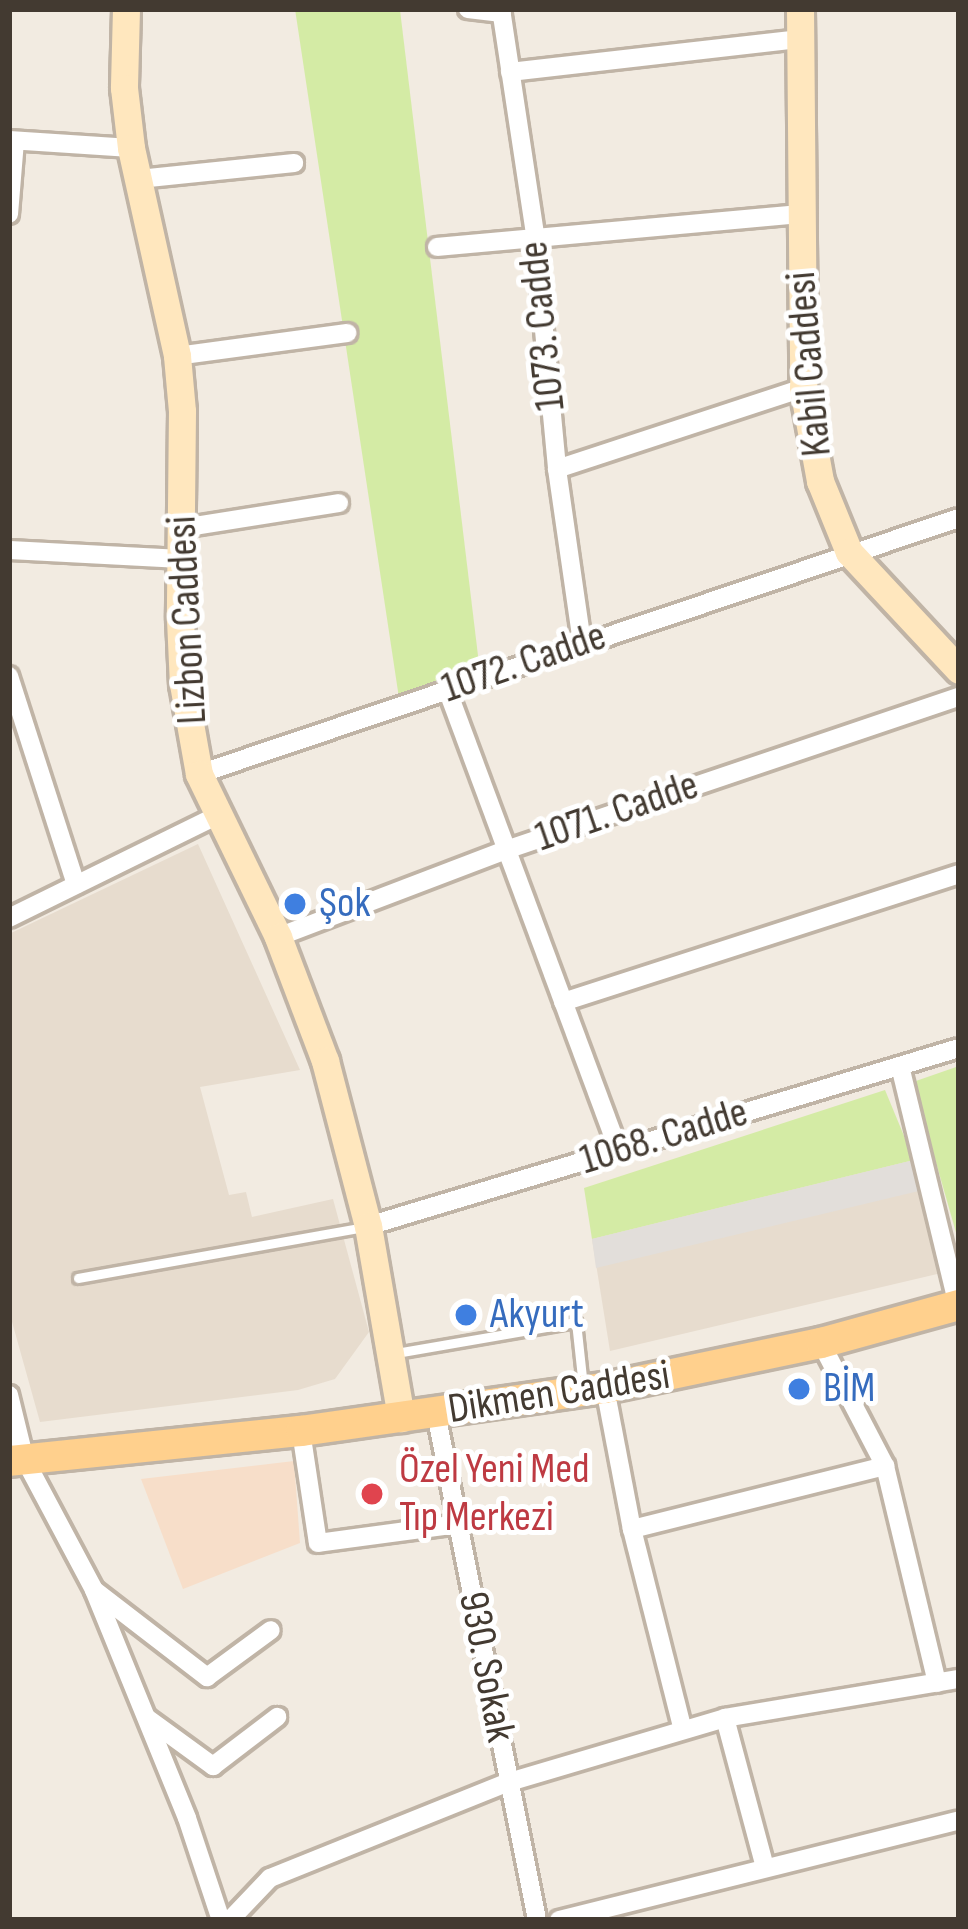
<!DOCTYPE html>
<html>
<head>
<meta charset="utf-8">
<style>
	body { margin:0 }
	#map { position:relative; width:968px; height:1929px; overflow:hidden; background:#f2ebe1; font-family:"Sofia Sans Condensed",sans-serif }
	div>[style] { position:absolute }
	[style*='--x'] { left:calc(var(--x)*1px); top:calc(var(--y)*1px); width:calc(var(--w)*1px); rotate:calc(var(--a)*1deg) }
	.residential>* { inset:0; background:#e7dcce }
	.commercial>* { inset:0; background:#f7dec9 }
	.green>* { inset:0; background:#d4eba5 }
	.parking>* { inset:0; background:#e2deda }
	.roads { filter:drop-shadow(3px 0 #c0b4a6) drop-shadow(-3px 0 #c0b4a6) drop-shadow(0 3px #c0b4a6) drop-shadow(0 -3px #c0b4a6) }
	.service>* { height:9px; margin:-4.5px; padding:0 4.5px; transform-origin:4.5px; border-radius:4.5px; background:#fff }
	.minor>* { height:18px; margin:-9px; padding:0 9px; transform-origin:9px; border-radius:9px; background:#fff }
	.secondary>* { height:27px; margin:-13.5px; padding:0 13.5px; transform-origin:13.5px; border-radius:13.5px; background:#ffe7be }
	.primary>* { height:30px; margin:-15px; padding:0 15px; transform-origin:15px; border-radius:15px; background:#ffd08d }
	.dots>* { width:33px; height:33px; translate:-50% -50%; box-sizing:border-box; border:6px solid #fff; border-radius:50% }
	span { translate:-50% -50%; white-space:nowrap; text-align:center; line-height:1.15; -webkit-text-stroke:10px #fff; paint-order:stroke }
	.street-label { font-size:42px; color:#433a31 }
	.shop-label { font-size:42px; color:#366cbe }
	.left { translate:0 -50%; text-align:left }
	.health-label { font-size:42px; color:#be3a42 }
	.frame { position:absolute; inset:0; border:12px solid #433a31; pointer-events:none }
</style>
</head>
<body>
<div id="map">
	<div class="residential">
		<div style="clip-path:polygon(198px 844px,300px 1070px,200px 1087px,229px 1195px,246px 1192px,252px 1217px,333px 1199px,369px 1332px,335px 1379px,298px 1390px,40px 1422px,9px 1311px,9px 934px)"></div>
		<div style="clip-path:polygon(914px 1160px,950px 1271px,610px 1351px,592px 1239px)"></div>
	</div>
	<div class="commercial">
		<div style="clip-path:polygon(294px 1461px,300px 1543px,183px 1589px,141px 1479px)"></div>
	</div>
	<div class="green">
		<div style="clip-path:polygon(295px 9px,400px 10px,480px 672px,399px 698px)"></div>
		<div style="clip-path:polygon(959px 1066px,959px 1243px,913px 1082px)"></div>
		<div style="clip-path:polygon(885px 1090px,914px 1160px,592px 1239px,584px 1188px)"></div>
	</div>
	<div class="parking">
		<div style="clip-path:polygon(914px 1160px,923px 1190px,596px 1268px,592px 1239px)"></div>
	</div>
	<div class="roads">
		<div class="service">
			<div style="--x:78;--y:1278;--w:290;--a:-10.1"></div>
			<div style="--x:396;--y:1353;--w:183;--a:-9.8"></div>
			<div style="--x:576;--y:1322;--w:64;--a:83.8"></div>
		</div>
		<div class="minor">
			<div style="--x:468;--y:9;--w:34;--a:7"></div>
			<div style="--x:501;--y:9;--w:229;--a:81.4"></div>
			<div style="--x:535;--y:235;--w:235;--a:84.6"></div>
			<div style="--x:557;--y:469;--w:176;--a:81.8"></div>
			<div style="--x:510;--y:72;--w:290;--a:-6.5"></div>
			<div style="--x:9;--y:140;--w:122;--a:3.8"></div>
			<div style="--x:139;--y:179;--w:156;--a:-5.9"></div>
			<div style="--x:9;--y:214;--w:73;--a:-85.3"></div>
			<div style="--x:437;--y:247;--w:364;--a:-5.2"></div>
			<div style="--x:177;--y:356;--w:172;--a:-7.7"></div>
			<div style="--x:557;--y:469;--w:259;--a:-18.2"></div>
			<div style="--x:182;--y:528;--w:159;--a:-9"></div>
			<div style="--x:9;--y:550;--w:173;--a:3"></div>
			<div style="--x:9;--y:676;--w:219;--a:72.2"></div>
			<div style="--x:447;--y:689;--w:493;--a:69.6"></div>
			<div style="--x:199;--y:774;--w:802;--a:-18.62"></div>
			<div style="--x:9;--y:918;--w:231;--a:-26.2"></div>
			<div style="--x:278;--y:937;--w:244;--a:-20.9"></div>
			<div style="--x:506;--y:850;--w:478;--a:-18.7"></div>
			<div style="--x:563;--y:1002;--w:416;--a:-17.9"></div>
			<div style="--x:900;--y:1066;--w:246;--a:76.4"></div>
			<div style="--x:368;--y:1226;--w:617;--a:-16.76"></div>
			<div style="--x:821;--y:1343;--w:139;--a:62.5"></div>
			<div style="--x:885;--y:1466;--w:223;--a:76.5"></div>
			<div style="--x:605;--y:1388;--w:144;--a:79.2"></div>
			<div style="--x:632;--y:1529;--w:207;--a:75.8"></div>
			<div style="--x:9;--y:1395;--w:67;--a:76.2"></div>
			<div style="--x:25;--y:1460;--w:147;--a:62"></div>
			<div style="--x:94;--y:1590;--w:246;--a:67.8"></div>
			<div style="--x:187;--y:1818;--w:108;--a:71.6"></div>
			<div style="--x:436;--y:1413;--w:517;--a:78.73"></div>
			<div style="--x:301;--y:1431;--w:113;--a:81.4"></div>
			<div style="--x:318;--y:1543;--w:142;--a:-7.7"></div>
			<div style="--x:632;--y:1529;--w:261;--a:-14"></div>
			<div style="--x:94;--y:1590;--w:143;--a:37.6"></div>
			<div style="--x:207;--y:1677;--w:79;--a:-36.3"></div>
			<div style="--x:147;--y:1718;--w:82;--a:36"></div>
			<div style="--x:213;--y:1766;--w:81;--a:-37.4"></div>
			<div style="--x:725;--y:1718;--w:151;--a:75"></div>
			<div style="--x:230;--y:1920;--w:58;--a:-46.4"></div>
			<div style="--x:270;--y:1878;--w:258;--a:-21.9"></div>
			<div style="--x:509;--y:1782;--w:225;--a:-16.5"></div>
			<div style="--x:725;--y:1718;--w:237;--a:-9.5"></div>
			<div style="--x:559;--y:1920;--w:412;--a:-14"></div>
		</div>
		<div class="secondary">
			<div style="--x:126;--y:9;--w:79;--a:91.5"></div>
			<div style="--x:124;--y:88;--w:60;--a:83.3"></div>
			<div style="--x:131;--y:148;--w:213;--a:77.5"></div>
			<div style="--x:177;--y:356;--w:55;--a:84.8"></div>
			<div style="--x:182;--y:411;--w:208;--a:90.6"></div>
			<div style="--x:180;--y:619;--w:65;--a:87.4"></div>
			<div style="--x:183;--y:684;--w:91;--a:79.9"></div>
			<div style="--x:199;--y:774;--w:181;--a:64.1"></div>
			<div style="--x:278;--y:937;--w:133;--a:69.2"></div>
			<div style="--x:325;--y:1061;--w:171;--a:75.4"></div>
			<div style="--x:368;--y:1226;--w:195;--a:80.2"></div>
			<div style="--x:800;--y:9;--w:379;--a:89.5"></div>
			<div style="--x:803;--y:388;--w:95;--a:79.6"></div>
			<div style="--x:820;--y:481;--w:77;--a:67.8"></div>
			<div style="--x:849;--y:552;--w:161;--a:47"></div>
		</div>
		<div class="primary">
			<div style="--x:9;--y:1461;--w:294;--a:-5.9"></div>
			<div style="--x:301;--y:1431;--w:307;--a:-8.1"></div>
			<div style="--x:605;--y:1388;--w:221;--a:-11.8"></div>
			<div style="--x:821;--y:1343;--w:143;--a:-15.4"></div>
		</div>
	</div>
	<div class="dots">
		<div style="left:295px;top:904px;background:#3f7fe0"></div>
		<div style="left:466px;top:1315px;background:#3f7fe0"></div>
		<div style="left:799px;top:1389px;background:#3f7fe0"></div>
		<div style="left:372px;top:1494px;background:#e0444e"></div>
	</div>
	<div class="street-label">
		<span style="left:543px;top:326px;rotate:-96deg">1073. Cadde</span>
		<span style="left:810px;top:364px;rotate:-95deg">Kabil Caddesi</span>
		<span style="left:188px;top:620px;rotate:-93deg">Lizbon Caddesi</span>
		<span style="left:524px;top:663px;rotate:-19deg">1072. Cadde</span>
		<span style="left:617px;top:812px;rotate:-19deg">1071. Cadde</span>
		<span style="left:664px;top:1137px;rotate:-17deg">1068. Cadde</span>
		<span style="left:559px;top:1393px;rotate:-9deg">Dikmen Caddesi</span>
		<span style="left:486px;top:1667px;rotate:79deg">930. Sokak</span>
	</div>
	<div class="shop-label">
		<span class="left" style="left:319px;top:904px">Şok</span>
		<span class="left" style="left:490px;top:1315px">Akyurt</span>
		<span class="left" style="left:823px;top:1389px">BİM</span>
	</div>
	<div class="health-label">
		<span class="left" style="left:399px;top:1494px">Özel Yeni Med<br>Tıp Merkezi</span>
	</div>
	<div class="frame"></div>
</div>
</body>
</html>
